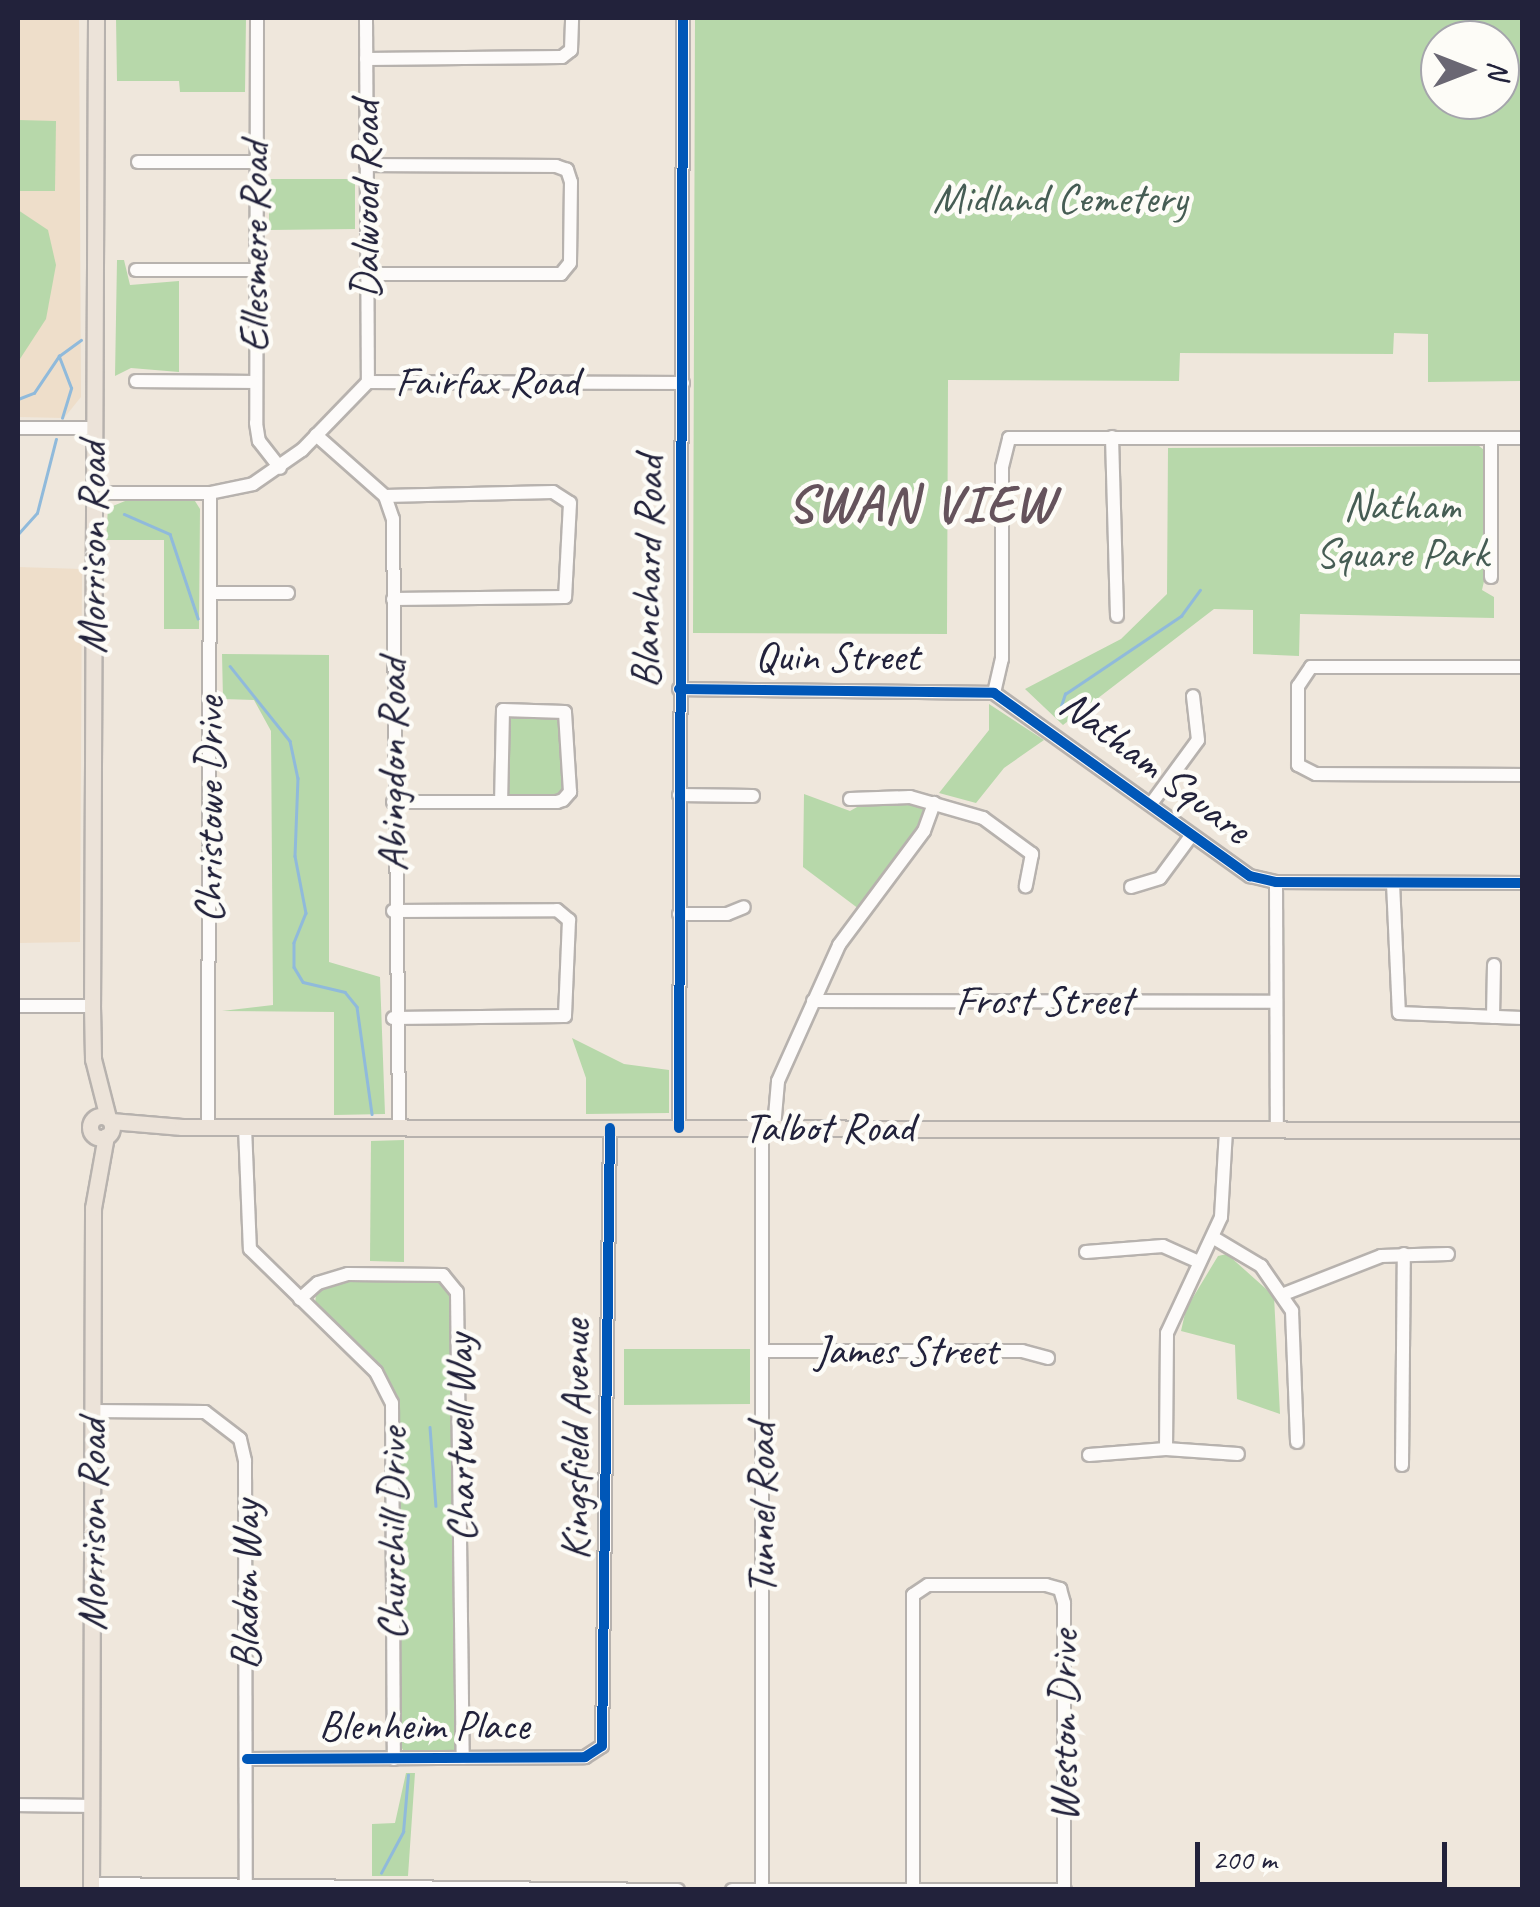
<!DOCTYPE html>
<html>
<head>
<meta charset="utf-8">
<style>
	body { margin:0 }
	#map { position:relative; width:1540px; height:1907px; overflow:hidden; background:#efe7dc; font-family:Caveat,sans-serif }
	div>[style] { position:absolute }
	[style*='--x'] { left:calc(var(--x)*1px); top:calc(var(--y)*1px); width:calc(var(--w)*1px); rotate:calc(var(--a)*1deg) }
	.built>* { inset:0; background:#eedeca }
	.green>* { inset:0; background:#b7d8aa }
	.stream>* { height:2.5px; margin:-1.25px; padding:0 1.25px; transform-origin:1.25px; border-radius:1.25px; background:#90badb }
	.roads { filter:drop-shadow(2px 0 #b7b2ae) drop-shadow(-2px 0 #b7b2ae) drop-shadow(0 2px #b7b2ae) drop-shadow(0 -2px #b7b2ae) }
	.minor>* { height:12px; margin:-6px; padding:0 6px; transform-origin:6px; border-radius:6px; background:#fdfbfa }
	.major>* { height:15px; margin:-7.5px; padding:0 7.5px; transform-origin:7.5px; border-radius:7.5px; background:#ece3d9 }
	.major>.ring { margin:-7.5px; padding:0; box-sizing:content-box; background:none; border:15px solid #ece3d9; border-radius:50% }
	.cycleway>* { height:10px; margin:-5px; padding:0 5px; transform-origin:5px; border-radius:5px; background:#0057b8 }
	span { translate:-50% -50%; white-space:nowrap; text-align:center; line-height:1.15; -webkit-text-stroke:9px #fdfcf7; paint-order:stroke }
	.park-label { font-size:42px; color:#465d54 }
	.street-label { font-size:42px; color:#22223b }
	.district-label { font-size:52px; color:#65535c; font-weight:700; letter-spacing:2.5px }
	.frame { position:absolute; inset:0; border:20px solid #22223b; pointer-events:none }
	.north { position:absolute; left:1420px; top:20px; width:100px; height:100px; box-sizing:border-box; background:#fdfcf7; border:2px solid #a5a5ac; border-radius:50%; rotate:90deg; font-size:28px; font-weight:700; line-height:40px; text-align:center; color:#22223b }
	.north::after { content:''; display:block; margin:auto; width:35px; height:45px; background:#6a6773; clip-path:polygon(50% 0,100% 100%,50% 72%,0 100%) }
	.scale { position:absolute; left:1195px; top:1842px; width:252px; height:45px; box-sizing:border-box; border:5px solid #22223b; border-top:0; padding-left:12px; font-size:30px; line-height:35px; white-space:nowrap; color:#22223b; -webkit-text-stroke:8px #fdfcf7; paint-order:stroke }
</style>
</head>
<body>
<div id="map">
	<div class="built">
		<div style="clip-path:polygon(18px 18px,79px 18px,81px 397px,64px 418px,18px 417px)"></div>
		<div style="clip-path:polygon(18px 567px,82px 569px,80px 942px,18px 943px)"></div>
	</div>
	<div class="green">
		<div style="clip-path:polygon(116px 18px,246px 18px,245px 92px,180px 92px,179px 81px,117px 81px)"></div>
		<div style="clip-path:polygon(evenodd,695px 18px,1522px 18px,1522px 381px,1428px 382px,1428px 334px,1394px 333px,1393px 354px,1180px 353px,1179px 381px,948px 380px,947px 634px,693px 633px,695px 18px,1440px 40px,1500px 40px,1500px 100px,1440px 100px,1440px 40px)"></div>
		<div style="clip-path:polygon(18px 120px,56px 121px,55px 191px,18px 191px)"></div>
		<div style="clip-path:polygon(269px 179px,355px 179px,355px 229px,269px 230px)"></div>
		<div style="clip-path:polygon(18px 210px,48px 230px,56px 265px,46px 319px,18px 362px)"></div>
		<div style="clip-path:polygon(117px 260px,124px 260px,130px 285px,179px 281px,179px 372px,131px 368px,115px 376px)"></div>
		<div style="clip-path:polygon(1479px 446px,1488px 453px,1488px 564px,1482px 590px,1494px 597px,1494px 618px,1300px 614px,1299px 656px,1253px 654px,1253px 610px,1214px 609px,1063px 725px,1025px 689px,1121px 639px,1167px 594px,1168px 448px)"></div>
		<div style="clip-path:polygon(130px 499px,195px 501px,200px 509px,199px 629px,164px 629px,164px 540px,106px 540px,108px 508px)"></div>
		<div style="clip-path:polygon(222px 654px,329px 655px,329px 962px,380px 977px,385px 1114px,334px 1115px,334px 1012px,222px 1011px,273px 1005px,271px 731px,254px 700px,223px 699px)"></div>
		<div style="clip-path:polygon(989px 704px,1044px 740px,1004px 768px,976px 803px,939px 793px,989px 730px)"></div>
		<div style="clip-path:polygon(515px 715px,562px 718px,564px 788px,554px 798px,508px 795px,507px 722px)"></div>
		<div style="clip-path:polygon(804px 794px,850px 811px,866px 802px,904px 801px,925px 810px,920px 829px,859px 909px,803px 867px)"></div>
		<div style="clip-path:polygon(572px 1038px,624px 1064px,669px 1070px,669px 1113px,586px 1114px,586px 1078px)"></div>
		<div style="clip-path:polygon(404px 1140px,404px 1262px,370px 1261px,371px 1141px)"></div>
		<div style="clip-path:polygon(1227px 1254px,1274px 1296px,1280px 1414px,1237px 1399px,1235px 1345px,1181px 1331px,1186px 1309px,1218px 1256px)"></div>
		<div style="clip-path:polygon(335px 1279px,441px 1280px,452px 1290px,462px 1746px,455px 1753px,405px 1753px,400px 1745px,399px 1420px,397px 1406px,315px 1305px,316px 1293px)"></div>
		<div style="clip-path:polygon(624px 1349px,750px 1349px,750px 1404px,624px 1405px)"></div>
		<div style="clip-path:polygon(406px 1773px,415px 1773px,408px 1876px,372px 1876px,372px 1824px,395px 1823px)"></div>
	</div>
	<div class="stream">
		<div style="--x:18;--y:399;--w:17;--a:-21"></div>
		<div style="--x:34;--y:393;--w:45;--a:-56"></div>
		<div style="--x:62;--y:418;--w:31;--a:-73"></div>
		<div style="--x:71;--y:388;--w:34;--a:-111"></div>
		<div style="--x:59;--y:356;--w:27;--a:-36"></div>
		<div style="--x:124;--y:514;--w:50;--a:23.5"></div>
		<div style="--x:170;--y:534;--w:89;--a:71.6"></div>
		<div style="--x:18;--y:534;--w:28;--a:-48"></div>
		<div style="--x:37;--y:513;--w:76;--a:-75.6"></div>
		<div style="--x:230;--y:666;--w:96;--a:51.3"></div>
		<div style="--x:290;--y:741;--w:38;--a:78"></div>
		<div style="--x:298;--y:778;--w:78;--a:92.2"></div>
		<div style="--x:295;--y:856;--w:58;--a:79.1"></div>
		<div style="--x:306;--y:913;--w:32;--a:112"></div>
		<div style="--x:294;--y:943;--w:24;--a:90"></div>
		<div style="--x:294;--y:967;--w:17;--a:59"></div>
		<div style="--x:303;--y:982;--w:43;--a:13.4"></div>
		<div style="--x:345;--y:992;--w:19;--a:51"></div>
		<div style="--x:357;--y:1007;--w:108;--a:82"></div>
		<div style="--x:1061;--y:706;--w:13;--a:-72"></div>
		<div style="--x:1065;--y:694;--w:140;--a:-33.9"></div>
		<div style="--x:1181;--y:616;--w:32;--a:-54"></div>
		<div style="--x:430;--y:1427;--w:79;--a:85.7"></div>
		<div style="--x:381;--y:1873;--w:47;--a:-61.8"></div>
		<div style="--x:403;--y:1832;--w:57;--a:-85"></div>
	</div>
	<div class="roads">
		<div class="minor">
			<div style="--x:257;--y:18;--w:405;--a:90.1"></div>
			<div style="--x:256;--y:423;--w:18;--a:81"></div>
			<div style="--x:259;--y:441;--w:34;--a:52"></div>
			<div style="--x:366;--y:18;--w:364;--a:89.7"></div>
			<div style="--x:366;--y:59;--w:196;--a:-0.6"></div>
			<div style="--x:562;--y:57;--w:11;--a:-38"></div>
			<div style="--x:571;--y:50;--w:32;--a:-88"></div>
			<div style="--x:138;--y:162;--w:117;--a:0"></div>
			<div style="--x:136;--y:270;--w:119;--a:0"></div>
			<div style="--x:366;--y:274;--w:195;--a:0"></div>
			<div style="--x:561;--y:274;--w:14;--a:-51"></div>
			<div style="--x:570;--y:263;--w:81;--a:-89.3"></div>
			<div style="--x:571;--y:182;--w:13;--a:-108"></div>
			<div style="--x:567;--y:170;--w:12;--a:-160"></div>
			<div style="--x:556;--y:166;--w:190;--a:-179.7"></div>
			<div style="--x:136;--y:381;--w:118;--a:0.5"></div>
			<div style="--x:18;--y:428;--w:75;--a:0"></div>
			<div style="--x:316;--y:435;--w:92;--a:41.5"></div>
			<div style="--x:385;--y:496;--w:24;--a:71"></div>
			<div style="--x:393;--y:519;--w:608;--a:89.43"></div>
			<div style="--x:1112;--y:437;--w:179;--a:88.4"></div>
			<div style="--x:93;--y:493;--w:117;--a:0"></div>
			<div style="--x:210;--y:493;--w:44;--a:-11.8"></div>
			<div style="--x:253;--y:484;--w:60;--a:-34.8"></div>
			<div style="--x:302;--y:450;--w:95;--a:-45.9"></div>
			<div style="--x:368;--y:382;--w:315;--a:0.2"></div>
			<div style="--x:385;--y:496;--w:168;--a:-1.4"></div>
			<div style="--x:553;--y:492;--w:20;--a:33"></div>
			<div style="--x:570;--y:503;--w:94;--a:93"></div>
			<div style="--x:565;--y:597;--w:172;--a:179.3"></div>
			<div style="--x:1491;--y:577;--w:139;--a:-90"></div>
			<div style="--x:211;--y:593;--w:77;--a:0"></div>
			<div style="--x:1522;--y:667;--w:211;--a:180"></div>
			<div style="--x:1311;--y:667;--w:23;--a:124"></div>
			<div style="--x:1298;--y:686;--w:79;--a:90"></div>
			<div style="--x:1298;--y:765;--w:20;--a:27"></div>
			<div style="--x:1316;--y:774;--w:206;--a:0.3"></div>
			<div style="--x:679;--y:689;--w:315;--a:0.7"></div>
			<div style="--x:994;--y:693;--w:315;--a:35.6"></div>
			<div style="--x:1250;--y:876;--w:27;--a:13"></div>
			<div style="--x:1276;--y:882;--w:246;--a:0.2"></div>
			<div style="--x:994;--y:693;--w:35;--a:-77"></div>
			<div style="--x:1002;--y:659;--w:192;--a:-90"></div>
			<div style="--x:1002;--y:467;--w:30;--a:-76"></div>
			<div style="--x:1009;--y:438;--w:513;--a:0"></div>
			<div style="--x:679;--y:795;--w:74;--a:0.8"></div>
			<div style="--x:850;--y:799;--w:60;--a:-1.9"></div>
			<div style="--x:910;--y:797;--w:76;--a:16"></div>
			<div style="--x:983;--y:818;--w:61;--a:36.3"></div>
			<div style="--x:1032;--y:854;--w:33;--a:101"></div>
			<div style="--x:393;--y:802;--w:164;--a:0"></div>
			<div style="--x:557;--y:802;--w:6;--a:-18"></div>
			<div style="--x:563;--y:800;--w:11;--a:-49"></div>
			<div style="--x:570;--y:792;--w:80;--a:-93.6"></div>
			<div style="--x:565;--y:712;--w:62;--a:-178.2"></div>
			<div style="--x:503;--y:710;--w:92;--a:91.2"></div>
			<div style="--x:1151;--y:804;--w:79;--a:-53.7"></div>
			<div style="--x:1198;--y:740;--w:44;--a:-96.5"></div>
			<div style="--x:1276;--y:882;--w:247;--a:89.8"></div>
			<div style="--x:1393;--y:883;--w:130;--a:87.4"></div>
			<div style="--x:1399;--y:1013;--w:123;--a:2.3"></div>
			<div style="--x:1131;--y:887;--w:30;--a:-17"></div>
			<div style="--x:1160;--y:878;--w:52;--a:-53.6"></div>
			<div style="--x:393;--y:911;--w:164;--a:-0.3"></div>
			<div style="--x:557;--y:910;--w:16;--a:40"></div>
			<div style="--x:569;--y:920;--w:96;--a:92.4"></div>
			<div style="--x:565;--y:1016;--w:172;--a:179.3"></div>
			<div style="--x:679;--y:914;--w:48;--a:0"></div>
			<div style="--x:727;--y:914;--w:18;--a:-22"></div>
			<div style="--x:813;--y:1001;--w:462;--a:0.1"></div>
			<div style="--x:18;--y:1006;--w:74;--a:0"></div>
			<div style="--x:1493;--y:1017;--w:52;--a:-88.9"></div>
			<div style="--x:208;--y:1127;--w:634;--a:-89.82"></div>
			<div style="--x:245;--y:1127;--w:122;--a:87.7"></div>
			<div style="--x:250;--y:1249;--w:176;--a:44.3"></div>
			<div style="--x:376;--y:1372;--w:35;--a:63"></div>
			<div style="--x:392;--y:1403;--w:356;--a:89.7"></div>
			<div style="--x:679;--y:1128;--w:1110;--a:-89.79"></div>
			<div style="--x:774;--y:1128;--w:47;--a:-85.1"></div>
			<div style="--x:778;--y:1081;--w:149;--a:-65.8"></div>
			<div style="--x:839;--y:945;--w:142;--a:-53.3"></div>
			<div style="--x:924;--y:831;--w:30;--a:-70"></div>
			<div style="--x:1214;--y:1238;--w:55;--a:30.8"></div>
			<div style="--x:1261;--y:1266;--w:55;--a:55.4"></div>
			<div style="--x:1292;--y:1311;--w:131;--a:87.8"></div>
			<div style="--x:1086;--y:1252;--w:77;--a:-4.5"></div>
			<div style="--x:1163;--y:1246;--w:39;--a:24"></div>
			<div style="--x:1284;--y:1294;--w:104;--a:-21.4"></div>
			<div style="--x:1381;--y:1256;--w:67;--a:-1.7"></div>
			<div style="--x:300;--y:1299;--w:24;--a:-42"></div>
			<div style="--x:318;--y:1283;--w:31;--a:-17"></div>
			<div style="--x:348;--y:1274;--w:95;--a:0.6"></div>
			<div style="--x:443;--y:1275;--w:22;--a:51"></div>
			<div style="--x:457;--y:1292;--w:466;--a:89.3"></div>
			<div style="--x:762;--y:1351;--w:260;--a:0"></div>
			<div style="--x:1022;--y:1351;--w:27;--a:15"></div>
			<div style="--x:94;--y:1411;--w:111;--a:0.5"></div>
			<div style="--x:205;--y:1412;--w:44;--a:37.6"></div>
			<div style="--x:240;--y:1439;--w:23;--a:77"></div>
			<div style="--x:245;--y:1461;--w:427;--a:89.9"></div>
			<div style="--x:1166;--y:1449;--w:116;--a:-89.5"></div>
			<div style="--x:1167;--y:1333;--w:128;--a:-65"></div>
			<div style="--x:1221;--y:1217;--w:88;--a:-86.7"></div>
			<div style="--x:1089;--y:1455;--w:77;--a:-4.5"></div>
			<div style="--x:1166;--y:1449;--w:72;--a:4"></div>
			<div style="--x:1402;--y:1465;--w:211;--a:-89.5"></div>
			<div style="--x:247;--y:1759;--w:338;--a:-0.3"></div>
			<div style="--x:585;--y:1757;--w:20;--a:-33"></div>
			<div style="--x:602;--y:1746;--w:618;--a:-89.26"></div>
			<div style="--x:18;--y:1805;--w:73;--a:0.8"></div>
			<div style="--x:91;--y:1884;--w:587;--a:0.59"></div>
			<div style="--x:913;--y:1889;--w:294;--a:-90"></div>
			<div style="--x:913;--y:1595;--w:18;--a:-34"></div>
			<div style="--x:928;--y:1585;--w:118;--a:0"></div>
			<div style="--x:1046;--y:1585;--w:15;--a:16"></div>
			<div style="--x:1060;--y:1589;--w:15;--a:74"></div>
			<div style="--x:1064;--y:1603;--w:286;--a:90"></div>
			<div style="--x:732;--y:1890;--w:333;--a:0"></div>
			<div style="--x:762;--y:1890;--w:762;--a:-90"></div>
		</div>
		<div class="major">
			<div style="--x:96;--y:18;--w:988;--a:90.23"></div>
			<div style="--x:92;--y:1006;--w:53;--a:88.9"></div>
			<div style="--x:93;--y:1059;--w:61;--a:75.7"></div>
			<div class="ring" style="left:90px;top:1116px;width:7px;height:7px"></div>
			<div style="--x:111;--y:1121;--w:71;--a:4.8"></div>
			<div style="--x:182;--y:1127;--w:1340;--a:0.13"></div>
			<div style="--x:91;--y:1890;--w:682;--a:-89.83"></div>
			<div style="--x:93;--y:1208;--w:73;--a:-79.8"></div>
		</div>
	</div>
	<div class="cycleway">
		<div style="--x:679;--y:689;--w:315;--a:0.7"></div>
		<div style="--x:994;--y:693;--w:315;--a:35.6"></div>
		<div style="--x:1250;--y:876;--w:27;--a:13"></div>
		<div style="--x:1276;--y:882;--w:246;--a:0.2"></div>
		<div style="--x:679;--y:1128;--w:1110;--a:-89.79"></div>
		<div style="--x:247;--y:1759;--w:338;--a:-0.3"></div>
		<div style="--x:585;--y:1757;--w:20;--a:-33"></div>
		<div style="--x:602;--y:1746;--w:618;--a:-89.26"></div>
	</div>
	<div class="park-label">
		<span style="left:1060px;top:199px">Midland Cemetery</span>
		<span style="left:1402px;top:530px">Natham<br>Square Park</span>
	</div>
	<div class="street-label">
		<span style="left:366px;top:200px;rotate:-90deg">Dalwood Road</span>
		<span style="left:255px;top:247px;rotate:-90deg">Ellesmere Road</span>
		<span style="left:487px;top:382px">Fairfax Road</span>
		<span style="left:93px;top:548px;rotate:-90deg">Morrison Road</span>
		<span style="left:648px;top:572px;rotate:-89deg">Blanchard Road</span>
		<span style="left:837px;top:657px">Quin Street</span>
		<span style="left:393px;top:765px;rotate:-90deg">Abingdon Road</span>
		<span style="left:1155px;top:767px;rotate:37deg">Natham Square</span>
		<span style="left:210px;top:810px;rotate:-90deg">Christowe Drive</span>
		<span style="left:1044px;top:1001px">Frost Street</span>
		<span style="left:829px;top:1128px">Talbot Road</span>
		<span style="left:906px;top:1351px">James Street</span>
		<span style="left:461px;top:1438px;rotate:-91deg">Chartwell Way</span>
		<span style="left:576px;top:1440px;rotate:-90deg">Kingsfield Avenue</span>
		<span style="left:762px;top:1509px;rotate:-90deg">Tunnel Road</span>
		<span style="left:93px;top:1525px;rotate:-90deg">Morrison Road</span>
		<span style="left:393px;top:1534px;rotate:-90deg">Churchill Drive</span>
		<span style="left:246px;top:1585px;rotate:-90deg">Bladon Way</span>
		<span style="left:424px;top:1726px">Blenheim Place</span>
		<span style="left:1064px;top:1726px;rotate:-90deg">Weston Drive</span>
	</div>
	<div class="district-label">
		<span style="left:921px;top:505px">SWAN VIEW</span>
	</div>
	<div class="frame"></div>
	<div class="north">N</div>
	<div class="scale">200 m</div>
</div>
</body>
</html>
